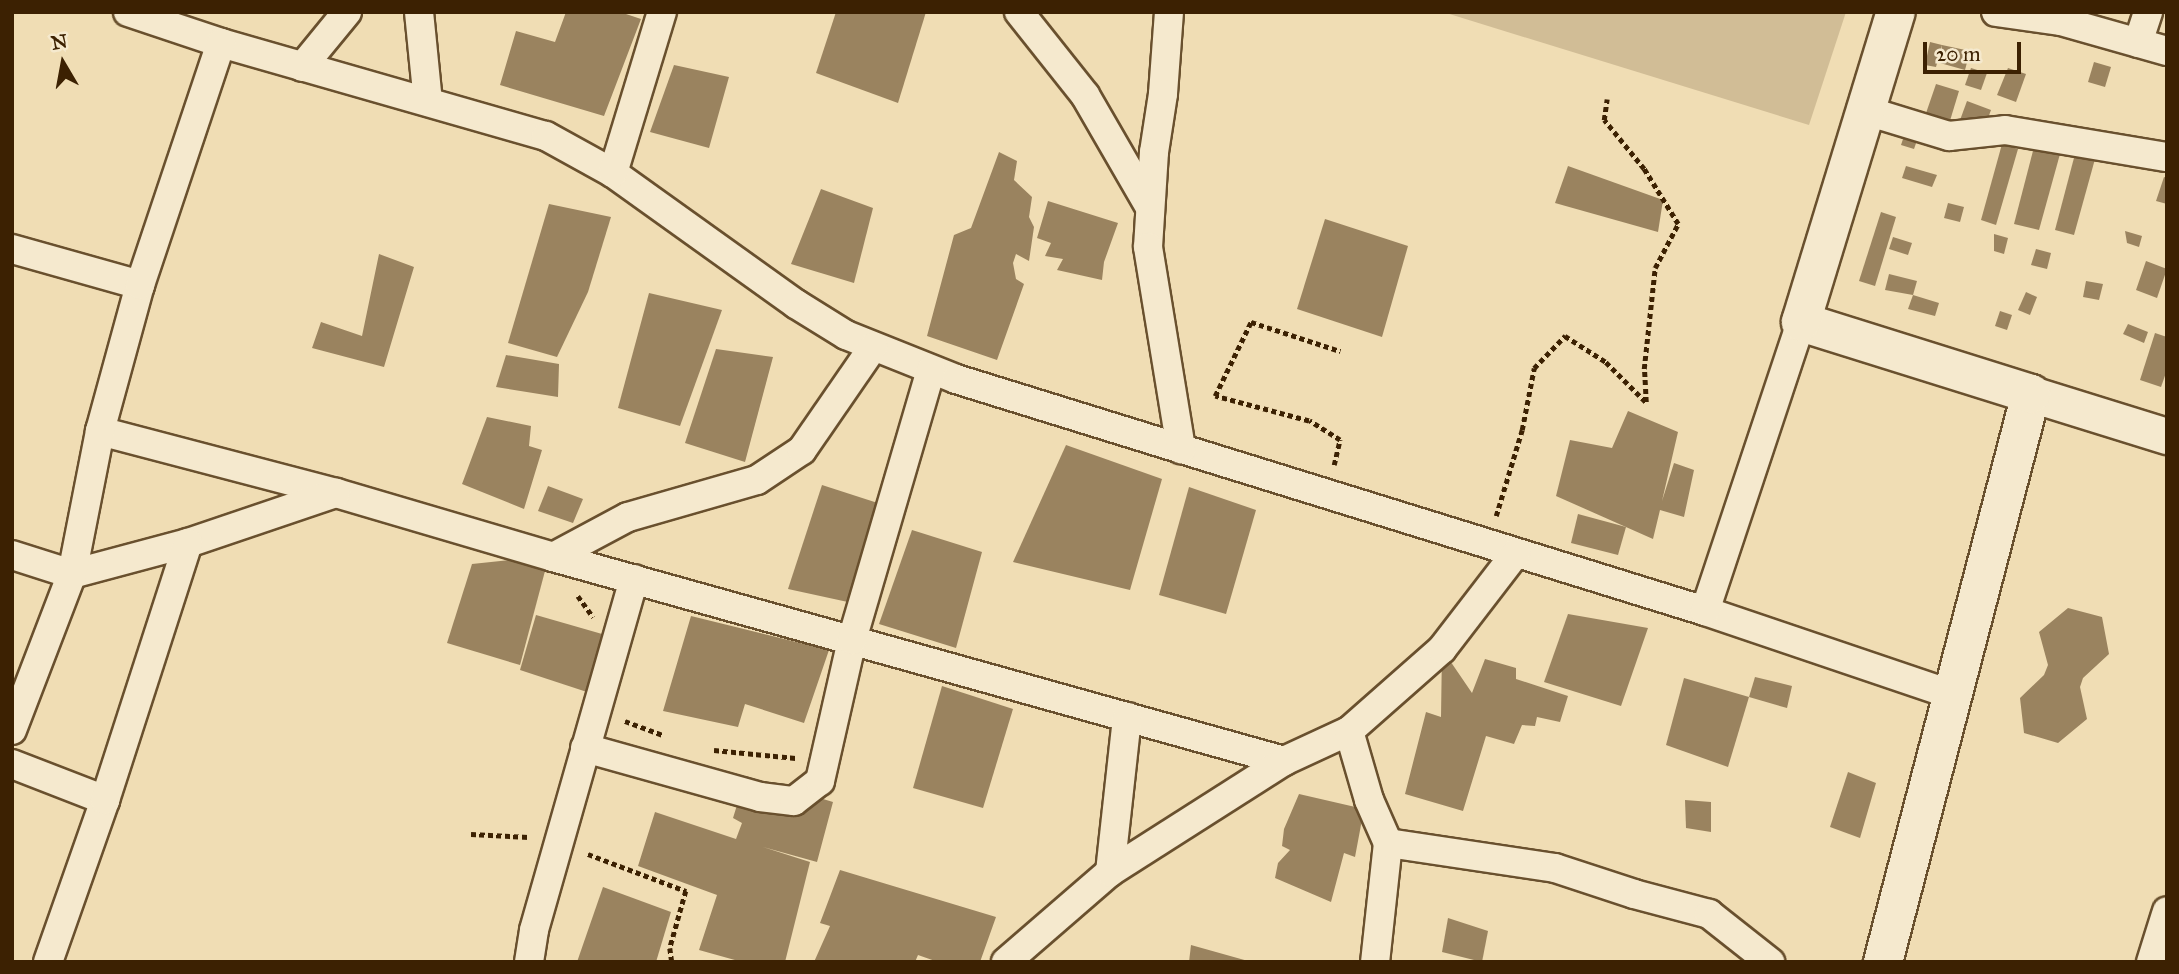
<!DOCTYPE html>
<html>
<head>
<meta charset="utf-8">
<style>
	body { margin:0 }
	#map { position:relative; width:2179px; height:974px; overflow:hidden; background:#f0ddb4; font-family:"IM FELL Great Primer",serif }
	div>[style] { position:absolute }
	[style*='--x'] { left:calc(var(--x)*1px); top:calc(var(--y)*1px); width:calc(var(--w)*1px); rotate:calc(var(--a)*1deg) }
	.green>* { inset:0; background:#d1bd96 }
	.building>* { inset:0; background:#9a835f }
	.path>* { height:4.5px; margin-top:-2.25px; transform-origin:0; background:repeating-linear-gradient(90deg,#3c2102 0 5px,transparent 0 8.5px) }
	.roads { filter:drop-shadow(2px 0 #69502e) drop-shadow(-2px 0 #69502e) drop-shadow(0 2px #69502e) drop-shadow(0 -2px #69502e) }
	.minor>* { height:28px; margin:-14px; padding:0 14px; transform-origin:14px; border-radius:14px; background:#f5e9ce }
	.tertiary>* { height:35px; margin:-17.5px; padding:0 17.5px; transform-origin:17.5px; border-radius:17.5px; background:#f5e9ce }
	.secondary>* { height:38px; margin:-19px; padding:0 19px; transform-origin:19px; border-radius:19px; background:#f5e9ce }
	span { translate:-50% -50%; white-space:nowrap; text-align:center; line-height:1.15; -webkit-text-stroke:5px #f5e9ce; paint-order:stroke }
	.frame { position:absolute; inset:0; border:14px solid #3c2102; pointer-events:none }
	.north { position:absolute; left:28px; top:28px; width:70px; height:70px; -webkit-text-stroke:5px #f5e9ce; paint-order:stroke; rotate:350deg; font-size:19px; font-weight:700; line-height:28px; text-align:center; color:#3c2102 }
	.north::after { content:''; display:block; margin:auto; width:24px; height:32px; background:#3c2102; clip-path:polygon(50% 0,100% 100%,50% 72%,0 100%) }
	.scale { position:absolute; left:1923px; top:42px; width:98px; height:32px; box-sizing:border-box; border:4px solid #3c2102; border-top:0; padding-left:9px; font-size:21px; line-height:24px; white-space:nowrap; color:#3c2102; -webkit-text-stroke:5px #f5e9ce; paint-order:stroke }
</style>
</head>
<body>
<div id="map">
	<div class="green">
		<div style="clip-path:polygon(1443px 12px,1846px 12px,1809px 125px)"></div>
	</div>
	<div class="building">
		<div style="clip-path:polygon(566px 12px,620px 12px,641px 19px,604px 116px,500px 85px,516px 31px,555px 42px)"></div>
		<div style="clip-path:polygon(836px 12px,926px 12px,898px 103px,816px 73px)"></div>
		<div style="clip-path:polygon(1930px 42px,1942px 45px,1936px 67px,1925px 65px)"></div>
		<div style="clip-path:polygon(1942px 45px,1970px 51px,1965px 70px,1940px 63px)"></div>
		<div style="clip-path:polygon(2094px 62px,2111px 67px,2105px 87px,2088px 82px)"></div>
		<div style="clip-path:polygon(674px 65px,729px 77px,709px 148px,650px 132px)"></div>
		<div style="clip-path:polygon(1971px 68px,1987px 73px,1981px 90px,1965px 85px)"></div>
		<div style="clip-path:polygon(2008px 68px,2026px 74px,2016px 102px,1997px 95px)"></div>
		<div style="clip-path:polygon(1936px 84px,1959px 91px,1949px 124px,1925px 116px)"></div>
		<div style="clip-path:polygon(1967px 101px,1991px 110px,1980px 140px,1956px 131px)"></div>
		<div style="clip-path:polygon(1908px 124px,1921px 129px,1914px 149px,1901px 145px)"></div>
		<div style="clip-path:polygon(2002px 144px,2018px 149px,1996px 225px,1981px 220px)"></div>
		<div style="clip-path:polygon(2034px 147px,2060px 154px,2039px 230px,2014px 224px)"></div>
		<div style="clip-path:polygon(999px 152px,1017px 161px,1014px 180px,1032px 197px,1029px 217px,1034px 227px,1029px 261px,1016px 254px,1013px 263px,1016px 279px,1024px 284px,997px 360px,927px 336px,954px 235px,971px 228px)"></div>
		<div style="clip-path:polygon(2075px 154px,2095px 159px,2074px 235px,2055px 230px)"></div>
		<div style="clip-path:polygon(1568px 166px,1663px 200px,1658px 232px,1555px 203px)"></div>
		<div style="clip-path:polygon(1906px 166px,1937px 175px,1932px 187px,1902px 178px)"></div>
		<div style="clip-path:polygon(2164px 177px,2167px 178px,2167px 204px,2156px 201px)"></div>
		<div style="clip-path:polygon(821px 189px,873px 208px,854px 283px,791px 264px)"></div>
		<div style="clip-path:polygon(1048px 201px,1118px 223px,1104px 262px,1102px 280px,1057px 270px,1063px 259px,1045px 256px,1051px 243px,1037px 238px)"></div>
		<div style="clip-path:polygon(1948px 203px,1964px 207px,1960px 222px,1944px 218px)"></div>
		<div style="clip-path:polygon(549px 204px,611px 217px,588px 292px,557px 357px,508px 343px)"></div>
		<div style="clip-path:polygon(1881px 212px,1896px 217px,1875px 286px,1859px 281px)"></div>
		<div style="clip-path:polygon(1325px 219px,1408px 246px,1382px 337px,1297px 309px)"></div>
		<div style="clip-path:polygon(2125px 231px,2142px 236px,2139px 247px,2127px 243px)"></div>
		<div style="clip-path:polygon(1994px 234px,2008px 238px,2004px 254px,1994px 251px)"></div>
		<div style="clip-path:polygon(1893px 237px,1912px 243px,1908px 255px,1889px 249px)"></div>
		<div style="clip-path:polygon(2036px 249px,2051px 253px,2047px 269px,2031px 265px)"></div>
		<div style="clip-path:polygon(379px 254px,414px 267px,384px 367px,312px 348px,321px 322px,362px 336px)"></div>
		<div style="clip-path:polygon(2146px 261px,2167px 269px,2157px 298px,2136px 290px)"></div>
		<div style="clip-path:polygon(1889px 274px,1917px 281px,1913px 295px,1885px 290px)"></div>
		<div style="clip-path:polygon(2086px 281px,2103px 284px,2099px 300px,2083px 297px)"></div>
		<div style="clip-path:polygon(2026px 292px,2037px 297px,2030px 315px,2018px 310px)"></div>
		<div style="clip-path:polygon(649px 293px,722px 310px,680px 426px,618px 408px)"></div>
		<div style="clip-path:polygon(1913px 295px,1939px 303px,1935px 316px,1908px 309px)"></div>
		<div style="clip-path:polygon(2000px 311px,2012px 315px,2007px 330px,1995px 326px)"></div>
		<div style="clip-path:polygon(2128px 324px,2148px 332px,2144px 343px,2123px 334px)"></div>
		<div style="clip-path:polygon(2155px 333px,2167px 337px,2167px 370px,2161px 387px,2140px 380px)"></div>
		<div style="clip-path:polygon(716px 349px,773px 357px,745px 462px,685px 443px)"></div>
		<div style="clip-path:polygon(506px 355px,559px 364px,558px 397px,496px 387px)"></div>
		<div style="clip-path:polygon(1628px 411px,1678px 432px,1662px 501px,1674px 463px,1694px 470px,1684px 517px,1660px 510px,1653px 539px,1556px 496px,1570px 440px,1612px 448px)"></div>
		<div style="clip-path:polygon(487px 417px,531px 426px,529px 446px,542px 450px,524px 509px,462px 484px)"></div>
		<div style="clip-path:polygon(1066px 445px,1162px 479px,1130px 590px,1013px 562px)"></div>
		<div style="clip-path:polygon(822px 485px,887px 506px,857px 604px,788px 589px)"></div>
		<div style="clip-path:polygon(548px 486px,583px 499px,573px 523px,538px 511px)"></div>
		<div style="clip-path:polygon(1189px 487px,1256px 510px,1226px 614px,1159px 595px)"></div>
		<div style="clip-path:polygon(1578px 514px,1626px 527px,1618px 555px,1571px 543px)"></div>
		<div style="clip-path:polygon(912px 530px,982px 552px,956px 648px,879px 624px)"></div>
		<div style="clip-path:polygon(549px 556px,520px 665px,447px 643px,472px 564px)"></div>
		<div style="clip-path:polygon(2068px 608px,2102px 617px,2109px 654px,2083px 678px,2080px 687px,2087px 719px,2058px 743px,2024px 733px,2020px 698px,2044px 675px,2048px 665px,2039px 632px)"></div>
		<div style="clip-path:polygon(1568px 614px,1648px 628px,1621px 706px,1544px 682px)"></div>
		<div style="clip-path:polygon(536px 615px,609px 636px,590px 693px,520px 670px)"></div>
		<div style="clip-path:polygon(691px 616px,829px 650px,804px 723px,745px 704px,738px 727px,663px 711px)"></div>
		<div style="clip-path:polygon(1442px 649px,1472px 693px,1485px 659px,1516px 668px,1516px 679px,1568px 696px,1560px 722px,1537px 717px,1535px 726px,1522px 725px,1514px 744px,1486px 736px,1463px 811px,1405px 794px,1426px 712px,1441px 717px)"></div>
		<div style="clip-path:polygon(1755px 677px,1792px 686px,1787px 708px,1749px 697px)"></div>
		<div style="clip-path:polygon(1684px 678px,1749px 697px,1728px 767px,1666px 745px)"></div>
		<div style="clip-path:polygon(942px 686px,1013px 709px,983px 808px,913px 788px)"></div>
		<div style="clip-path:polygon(1848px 772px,1876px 783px,1860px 838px,1830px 827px)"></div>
		<div style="clip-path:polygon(746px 776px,833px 802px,817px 862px,763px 847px,810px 862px,785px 962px,742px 962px,699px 950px,717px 895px,638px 866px,655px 812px,736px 839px,742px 823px,733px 818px)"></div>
		<div style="clip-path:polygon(1299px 794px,1364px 809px,1355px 857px,1344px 853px,1331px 902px,1275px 878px,1278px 863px,1290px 850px,1282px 846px,1284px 829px)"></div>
		<div style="clip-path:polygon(1685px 800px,1711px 802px,1711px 832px,1686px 828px)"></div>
		<div style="clip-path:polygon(840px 870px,996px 917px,980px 962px,938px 962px,918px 955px,915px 962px,814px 962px,830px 926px,820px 923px)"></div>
		<div style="clip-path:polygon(603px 887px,671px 912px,656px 962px,577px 962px)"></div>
		<div style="clip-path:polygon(1448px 918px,1488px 931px,1482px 962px,1442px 952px)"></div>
		<div style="clip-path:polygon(1191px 945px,1248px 961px,1248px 962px,1189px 962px)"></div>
	</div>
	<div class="path">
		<div style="--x:1334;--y:465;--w:26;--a:-77"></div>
		<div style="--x:1340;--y:440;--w:36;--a:-148"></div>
		<div style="--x:1309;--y:421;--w:97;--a:-165.1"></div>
		<div style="--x:1215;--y:396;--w:82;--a:-64.1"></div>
		<div style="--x:1251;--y:322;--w:94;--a:18"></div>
		<div style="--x:1496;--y:516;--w:90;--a:-73.2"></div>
		<div style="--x:1522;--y:430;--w:63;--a:-79"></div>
		<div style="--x:1534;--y:368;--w:45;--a:-45.9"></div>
		<div style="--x:1565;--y:336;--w:49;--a:32.4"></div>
		<div style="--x:1606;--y:362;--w:57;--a:45"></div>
		<div style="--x:1646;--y:402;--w:33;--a:-93"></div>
		<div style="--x:1644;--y:369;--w:102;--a:-83.8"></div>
		<div style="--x:1655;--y:268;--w:50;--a:-62.4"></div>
		<div style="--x:1678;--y:224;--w:65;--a:-121.7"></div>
		<div style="--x:1644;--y:169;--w:63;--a:-129.2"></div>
		<div style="--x:1604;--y:120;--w:21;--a:-82"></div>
		<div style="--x:578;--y:596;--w:26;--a:54"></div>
		<div style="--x:625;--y:721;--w:40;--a:20.2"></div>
		<div style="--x:714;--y:750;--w:82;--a:5.6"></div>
		<div style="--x:471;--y:834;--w:58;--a:3"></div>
		<div style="--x:588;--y:854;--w:105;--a:20.7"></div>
		<div style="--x:686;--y:891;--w:59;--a:105.7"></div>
		<div style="--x:670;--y:948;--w:14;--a:82"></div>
	</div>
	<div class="roads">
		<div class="minor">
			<div style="--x:128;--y:12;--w:98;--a:18.4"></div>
			<div style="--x:221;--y:43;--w:338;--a:16"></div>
			<div style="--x:546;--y:136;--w:77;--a:28.9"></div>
			<div style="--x:613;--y:173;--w:225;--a:35.6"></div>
			<div style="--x:796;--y:304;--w:59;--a:31.8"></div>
			<div style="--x:846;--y:335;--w:118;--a:21.8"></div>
			<div style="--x:956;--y:379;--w:784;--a:17.21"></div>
			<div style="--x:1705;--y:611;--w:262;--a:18.7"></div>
			<div style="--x:419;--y:12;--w:90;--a:84.3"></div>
			<div style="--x:1019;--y:12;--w:106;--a:51.5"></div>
			<div style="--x:1085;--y:95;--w:128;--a:60"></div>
			<div style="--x:1169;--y:12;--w:82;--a:94.2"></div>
			<div style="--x:1163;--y:94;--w:59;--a:98.8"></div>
			<div style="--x:1154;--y:152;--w:95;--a:93.6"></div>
			<div style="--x:1148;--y:247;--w:205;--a:80.7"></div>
			<div style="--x:1996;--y:12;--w:66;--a:7.9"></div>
			<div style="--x:2061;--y:21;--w:110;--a:15.8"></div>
			<div style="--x:2138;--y:43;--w:33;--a:-72"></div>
			<div style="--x:302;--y:67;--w:71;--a:-50.7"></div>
			<div style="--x:1867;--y:111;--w:86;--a:17"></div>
			<div style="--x:1949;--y:136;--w:56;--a:-6.1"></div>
			<div style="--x:2005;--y:130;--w:164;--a:9.5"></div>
			<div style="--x:613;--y:173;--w:168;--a:-73.1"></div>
			<div style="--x:12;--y:249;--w:133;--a:15.7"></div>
			<div style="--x:100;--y:431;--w:244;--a:14.7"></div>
			<div style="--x:336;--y:493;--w:226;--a:16.4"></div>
			<div style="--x:553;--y:557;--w:759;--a:15.59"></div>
			<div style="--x:12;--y:555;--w:63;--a:17.6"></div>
			<div style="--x:72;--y:574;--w:120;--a:-15"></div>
			<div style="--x:188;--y:543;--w:156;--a:-18.7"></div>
			<div style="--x:553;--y:557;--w:85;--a:-28.1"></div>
			<div style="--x:628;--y:517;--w:134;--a:-16"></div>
			<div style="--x:757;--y:480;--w:54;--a:-33.7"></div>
			<div style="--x:802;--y:450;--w:125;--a:-55.4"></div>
			<div style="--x:1705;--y:611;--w:305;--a:-71.6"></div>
			<div style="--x:12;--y:730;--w:167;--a:-69"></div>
			<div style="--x:72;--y:574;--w:146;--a:-78.9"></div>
			<div style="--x:100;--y:431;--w:151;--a:-74.7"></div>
			<div style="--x:140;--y:285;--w:255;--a:-71.5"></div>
			<div style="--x:1349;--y:731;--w:72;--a:73.8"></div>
			<div style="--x:1369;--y:800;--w:47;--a:66.2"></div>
			<div style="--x:1388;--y:843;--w:120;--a:96.2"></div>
			<div style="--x:585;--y:748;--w:182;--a:15.6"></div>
			<div style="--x:760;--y:797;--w:34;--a:7"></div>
			<div style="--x:794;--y:801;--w:33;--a:-38"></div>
			<div style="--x:820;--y:781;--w:145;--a:-77.2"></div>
			<div style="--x:852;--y:640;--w:281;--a:-73.7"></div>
			<div style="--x:12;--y:764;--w:100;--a:21.2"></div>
			<div style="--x:1388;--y:843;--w:169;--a:8.5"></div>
			<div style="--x:1555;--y:868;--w:83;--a:18.2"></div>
			<div style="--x:1634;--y:894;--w:78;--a:14.9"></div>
			<div style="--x:1709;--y:914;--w:78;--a:38.2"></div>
			<div style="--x:1110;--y:872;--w:156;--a:-83.7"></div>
			<div style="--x:48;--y:962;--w:172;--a:-70.6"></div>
			<div style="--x:105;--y:800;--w:270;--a:-72.1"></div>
			<div style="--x:529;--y:962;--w:32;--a:-81"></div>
			<div style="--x:534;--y:930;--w:365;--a:-74.1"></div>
			<div style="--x:1006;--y:962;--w:138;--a:-40.9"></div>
			<div style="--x:1110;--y:872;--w:206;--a:-32.5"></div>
			<div style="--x:1284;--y:761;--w:72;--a:-24.8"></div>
			<div style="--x:1349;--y:731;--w:124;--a:-41.4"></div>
			<div style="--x:1442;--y:649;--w:121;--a:-52.4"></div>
			<div style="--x:2151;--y:962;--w:53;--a:-72.6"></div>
		</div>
		<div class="tertiary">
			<div style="--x:2031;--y:394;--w:142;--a:17.2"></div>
		</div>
		<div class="secondary">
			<div style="--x:1883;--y:962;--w:587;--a:-75.4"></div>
			<div style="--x:2031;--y:394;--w:241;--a:-162.6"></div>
			<div style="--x:1801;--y:322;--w:324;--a:-73"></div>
		</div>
	</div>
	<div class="frame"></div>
	<div class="north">N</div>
	<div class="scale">20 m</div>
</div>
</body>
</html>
